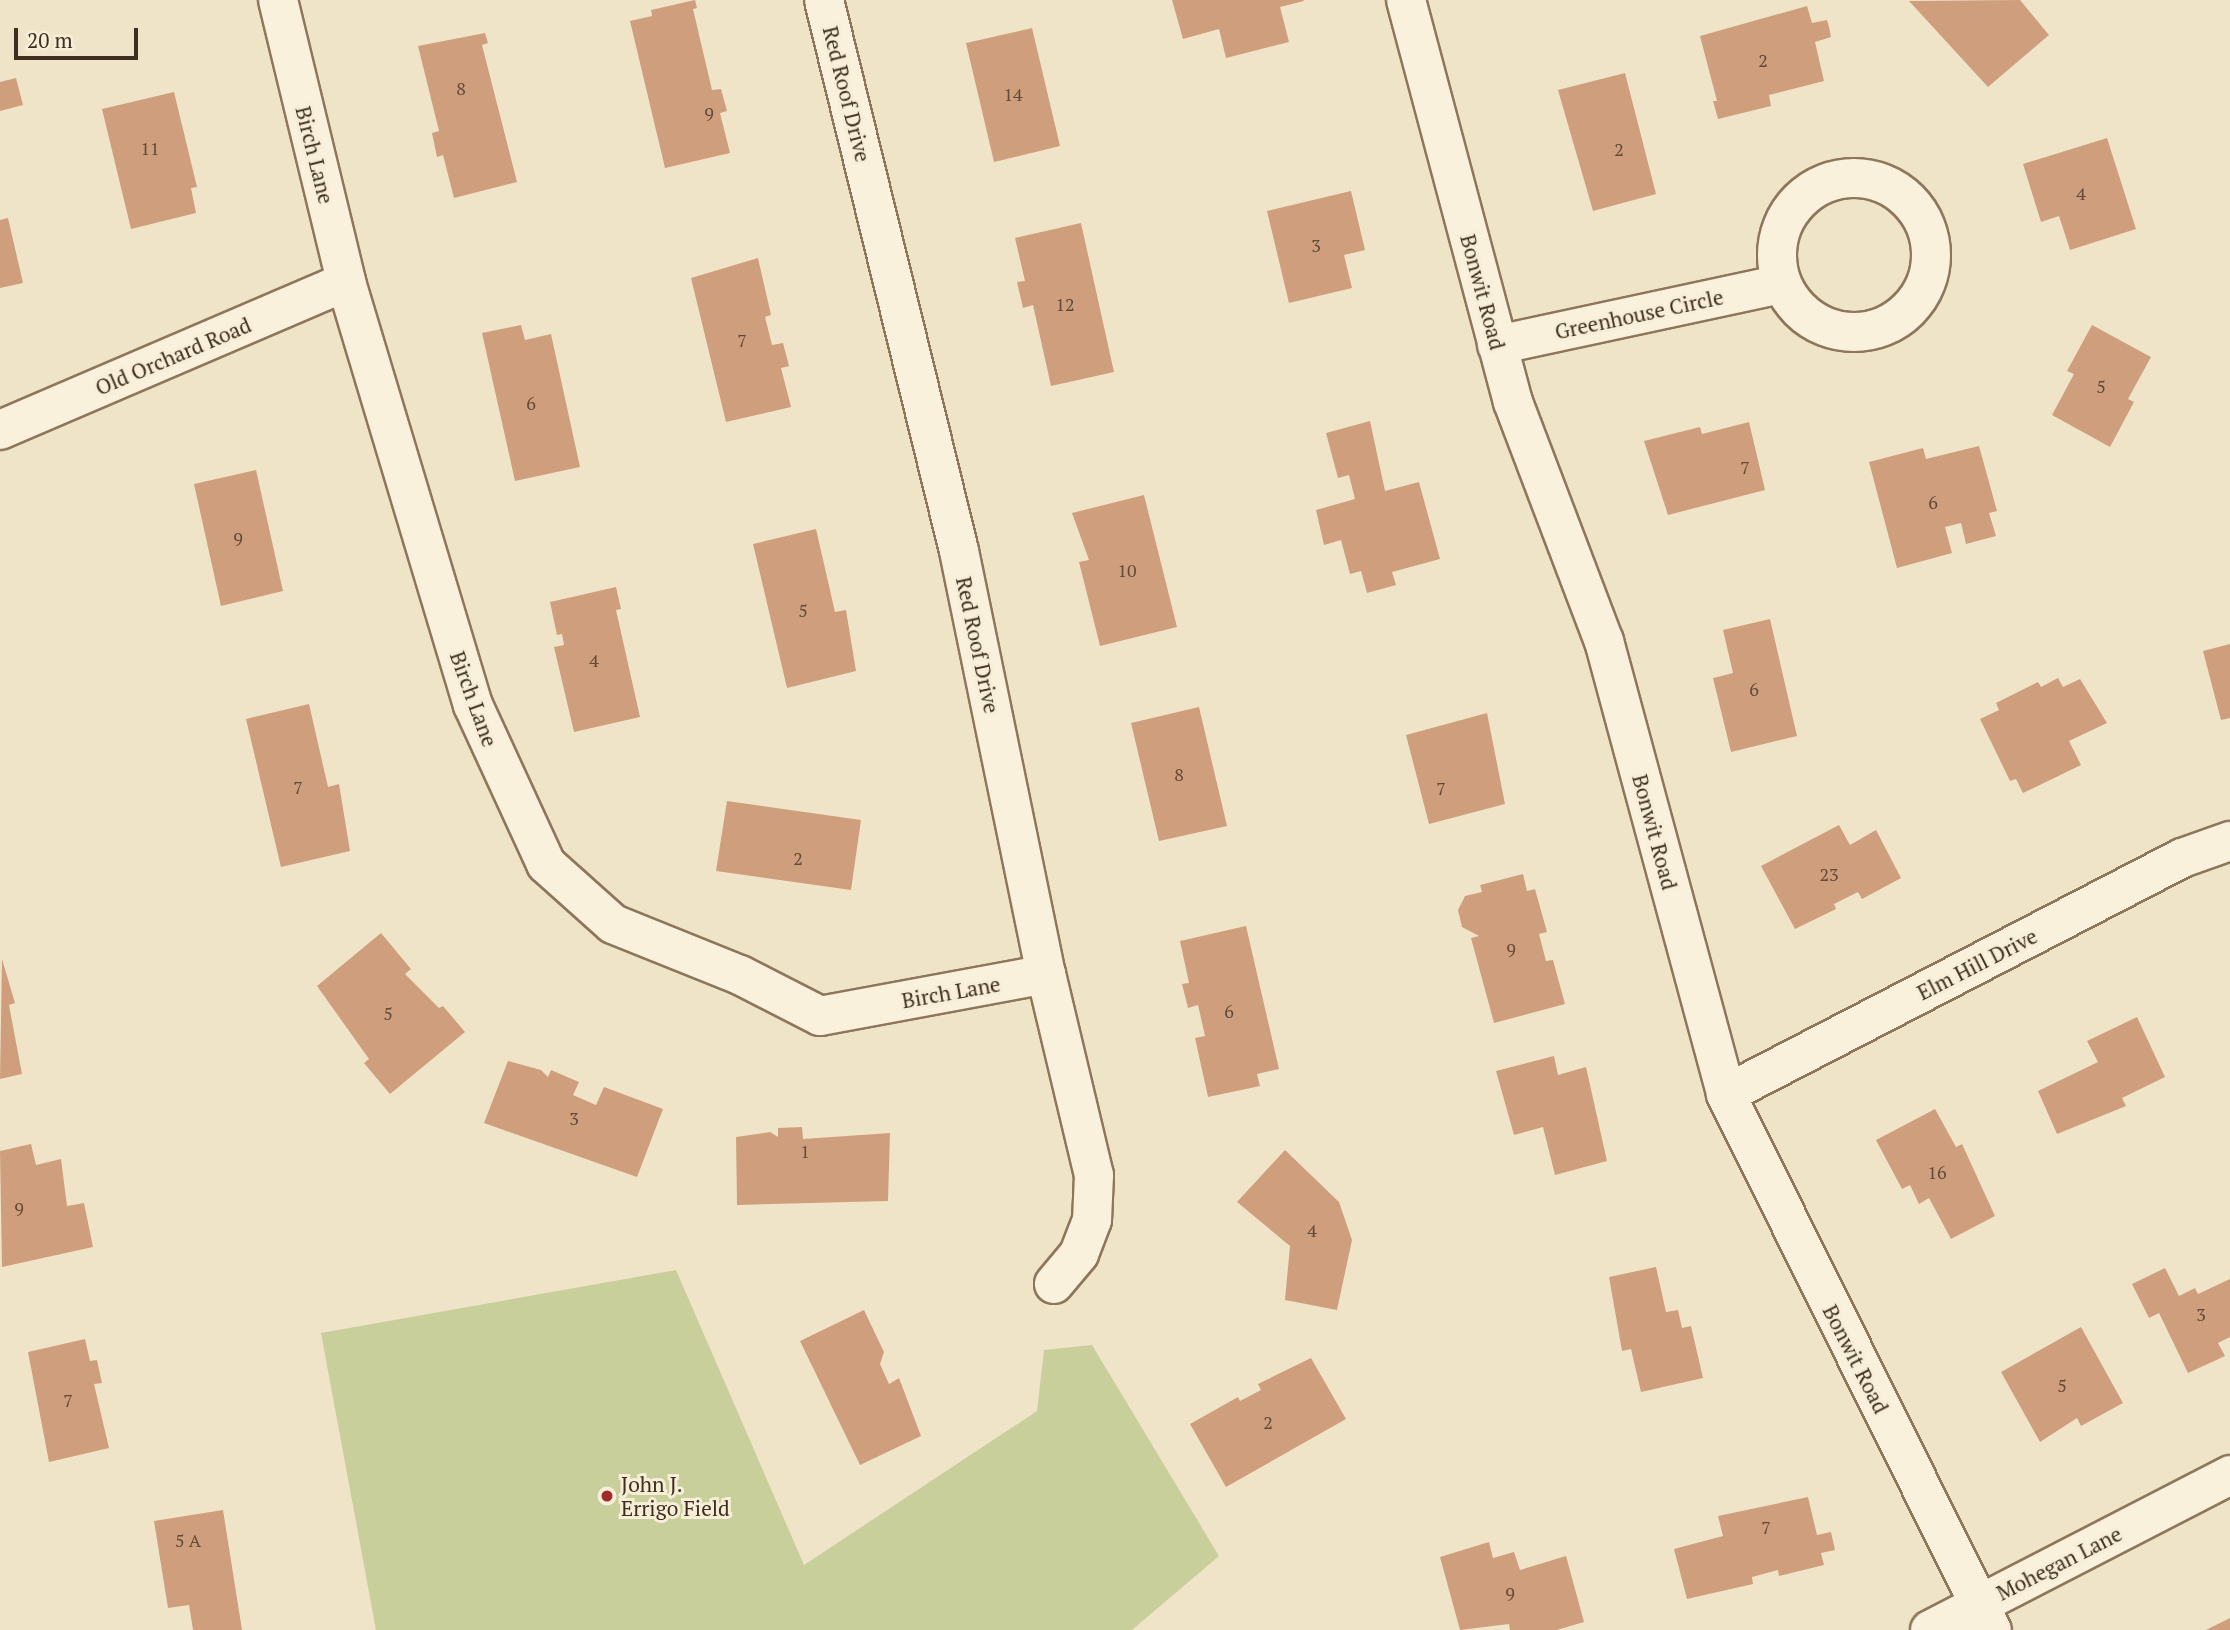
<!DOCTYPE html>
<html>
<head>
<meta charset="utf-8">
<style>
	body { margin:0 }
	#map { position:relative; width:2230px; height:1630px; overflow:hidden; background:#f0e4c8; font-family:"PT Serif",serif }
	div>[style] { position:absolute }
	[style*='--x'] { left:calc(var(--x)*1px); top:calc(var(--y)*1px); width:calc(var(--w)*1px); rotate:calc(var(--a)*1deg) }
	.green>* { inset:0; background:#c9cf9b }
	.building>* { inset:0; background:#cf9f7d }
	.roads { filter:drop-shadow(2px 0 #8d765c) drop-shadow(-2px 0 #8d765c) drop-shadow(0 2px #8d765c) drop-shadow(0 -2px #8d765c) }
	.minor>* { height:38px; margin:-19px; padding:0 19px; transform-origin:19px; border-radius:19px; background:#faf1dc }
	.minor>.ring { margin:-19px; padding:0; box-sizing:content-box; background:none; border:38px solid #faf1dc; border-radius:50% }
	.dots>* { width:19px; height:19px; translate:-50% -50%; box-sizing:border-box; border:4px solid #f7eed8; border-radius:50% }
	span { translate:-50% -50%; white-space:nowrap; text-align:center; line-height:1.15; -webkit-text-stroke:6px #f7eed8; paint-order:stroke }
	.number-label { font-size:18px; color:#624a37 }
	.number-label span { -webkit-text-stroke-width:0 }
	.street-label { font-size:21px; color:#3d2e20 }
	.poi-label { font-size:21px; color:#3d2e20 }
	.left { translate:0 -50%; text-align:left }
	.scale { position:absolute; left:14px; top:28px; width:124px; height:32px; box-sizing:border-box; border:4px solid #3d2e20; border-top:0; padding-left:9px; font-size:21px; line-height:24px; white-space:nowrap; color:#3d2e20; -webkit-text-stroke:5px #f7eed8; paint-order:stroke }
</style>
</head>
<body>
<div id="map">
	<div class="green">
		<div style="clip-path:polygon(676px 1270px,804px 1565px,1037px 1411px,1044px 1350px,1092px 1345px,1219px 1556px,1132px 1630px,376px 1630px,321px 1333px)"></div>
	</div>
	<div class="building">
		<div style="clip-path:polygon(695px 0,697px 8px,693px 9px,712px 90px,721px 89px,727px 111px,720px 113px,730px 153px,665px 168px,630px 21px,652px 16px,651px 10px)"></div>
		<div style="clip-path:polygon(1172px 0,1303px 0,1304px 1px,1280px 7px,1289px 42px,1226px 58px,1219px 29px,1183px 39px)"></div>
		<div style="clip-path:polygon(2020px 0,2049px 35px,1988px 87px,1909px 1px)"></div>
		<div style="clip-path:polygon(1807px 6px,1812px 23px,1827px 20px,1829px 27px,1831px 37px,1815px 42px,1824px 81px,1769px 95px,1771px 106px,1718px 119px,1713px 101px,1717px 101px,1700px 36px)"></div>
		<div style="clip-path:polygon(1032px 28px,1060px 146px,994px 162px,966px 43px)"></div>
		<div style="clip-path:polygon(485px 33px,488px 43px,482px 45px,517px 182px,454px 198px,443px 155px,437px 157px,432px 133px,439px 131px,418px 46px)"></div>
		<div style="clip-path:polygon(1625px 73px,1656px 194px,1593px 211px,1558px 90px)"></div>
		<div style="clip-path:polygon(16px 78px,23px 105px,0 111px,0 82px)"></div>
		<div style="clip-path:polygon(174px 92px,197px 187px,191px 188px,196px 213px,131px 229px,102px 109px)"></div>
		<div style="clip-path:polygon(2107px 138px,2136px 229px,2070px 250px,2059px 216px,2041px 222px,2023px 164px)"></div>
		<div style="clip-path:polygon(1351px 191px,1365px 250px,1344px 255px,1352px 288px,1289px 303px,1267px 211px)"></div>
		<div style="clip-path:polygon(8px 218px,23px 283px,0 288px,0 220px)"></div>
		<div style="clip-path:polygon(1081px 223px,1114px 372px,1051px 386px,1033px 305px,1023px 308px,1017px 282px,1025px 281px,1015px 238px)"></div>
		<div style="clip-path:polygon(758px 258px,771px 315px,765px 317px,772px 345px,783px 343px,789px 366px,781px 368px,791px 407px,726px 422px,691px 278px)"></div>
		<div style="clip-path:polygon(521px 325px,525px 340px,551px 334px,580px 467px,515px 481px,482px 333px)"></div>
		<div style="clip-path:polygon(2092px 325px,2151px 357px,2128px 399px,2134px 402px,2110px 447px,2052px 415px,2074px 374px,2067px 371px)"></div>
		<div style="clip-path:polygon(1370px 421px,1385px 491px,1419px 482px,1440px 559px,1392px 572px,1396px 585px,1367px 593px,1361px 571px,1350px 574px,1341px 540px,1324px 545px,1316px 510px,1355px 499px,1349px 475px,1338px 478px,1326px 433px)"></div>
		<div style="clip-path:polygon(1749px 422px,1765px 490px,1668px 515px,1644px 441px,1700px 427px,1702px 434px)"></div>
		<div style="clip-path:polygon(1979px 446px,1997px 511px,1989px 513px,1996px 536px,1966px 544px,1961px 523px,1945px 527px,1952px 553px,1897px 568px,1869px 462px,1923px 448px,1926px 459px)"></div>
		<div style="clip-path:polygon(256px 470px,283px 591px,221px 606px,194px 484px)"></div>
		<div style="clip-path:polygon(1144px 495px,1177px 627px,1100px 646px,1079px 562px,1089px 560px,1072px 513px)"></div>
		<div style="clip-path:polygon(816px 529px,835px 612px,846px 610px,856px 671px,787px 688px,753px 544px)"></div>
		<div style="clip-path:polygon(616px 587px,621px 609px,616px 610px,640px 717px,574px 732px,554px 647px,564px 645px,562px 634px,557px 635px,550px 602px)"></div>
		<div style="clip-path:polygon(1770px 619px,1797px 736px,1731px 752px,1713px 678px,1733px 673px,1723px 630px)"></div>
		<div style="clip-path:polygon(2230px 644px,2230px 718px,2221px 720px,2203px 651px)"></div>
		<div style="clip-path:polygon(2058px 678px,2063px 687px,2080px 679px,2107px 723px,2069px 741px,2081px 765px,2023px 793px,2016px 779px,2010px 781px,1980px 719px,1999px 710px,1996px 703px,2038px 682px,2041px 687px)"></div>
		<div style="clip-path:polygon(309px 704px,328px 787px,339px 784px,350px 851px,281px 867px,246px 719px)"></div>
		<div style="clip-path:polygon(1199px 707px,1227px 826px,1159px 841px,1131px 723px)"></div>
		<div style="clip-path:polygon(1487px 713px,1505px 804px,1429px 824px,1406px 735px)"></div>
		<div style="clip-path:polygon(727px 801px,861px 820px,851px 890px,716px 871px)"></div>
		<div style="clip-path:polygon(1839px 825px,1850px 845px,1876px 830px,1901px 878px,1862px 899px,1858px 892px,1834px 904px,1836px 909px,1795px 929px,1761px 866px)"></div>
		<div style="clip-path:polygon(1523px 874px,1527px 891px,1535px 889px,1547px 932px,1539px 934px,1546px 961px,1553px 960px,1565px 1004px,1494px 1023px,1471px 938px,1479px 936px,1462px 927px,1458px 910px,1465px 896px,1482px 892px,1480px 885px)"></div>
		<div style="clip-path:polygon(1246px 926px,1279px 1069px,1257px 1074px,1260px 1086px,1208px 1097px,1195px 1038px,1205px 1036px,1198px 1005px,1188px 1008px,1182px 984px,1189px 983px,1180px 941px)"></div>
		<div style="clip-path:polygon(381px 933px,411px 969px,405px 974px,439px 1008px,443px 1006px,465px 1032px,390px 1094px,364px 1063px,369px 1059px,317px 986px)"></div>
		<div style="clip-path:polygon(2px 959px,15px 1003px,9px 1005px,22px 1074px,0 1079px)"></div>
		<div style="clip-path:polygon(2137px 1017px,2165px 1077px,2122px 1098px,2126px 1106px,2057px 1134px,2038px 1091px,2098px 1062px,2087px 1041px)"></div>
		<div style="clip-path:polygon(1554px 1056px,1558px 1075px,1586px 1067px,1607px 1161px,1555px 1175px,1543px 1127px,1514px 1135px,1496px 1071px)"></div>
		<div style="clip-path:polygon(508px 1061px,541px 1070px,548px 1077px,551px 1070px,579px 1082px,573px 1095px,596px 1105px,604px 1087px,663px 1109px,637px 1177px,484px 1123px)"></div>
		<div style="clip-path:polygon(1935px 1109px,1956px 1147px,1962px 1144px,1995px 1216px,1951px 1239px,1929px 1198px,1919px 1204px,1910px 1185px,1902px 1189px,1876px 1140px)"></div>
		<div style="clip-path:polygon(802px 1127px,803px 1139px,890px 1133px,888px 1201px,737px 1205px,736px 1137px,770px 1132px,778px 1137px,778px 1128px)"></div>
		<div style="clip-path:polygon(31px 1144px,36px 1165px,61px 1159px,67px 1206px,84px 1203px,93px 1247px,2px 1267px,0 1151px)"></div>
		<div style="clip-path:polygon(1285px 1150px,1339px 1202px,1352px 1240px,1337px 1310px,1285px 1300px,1290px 1246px,1237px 1202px)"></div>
		<div style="clip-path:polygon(1656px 1267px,1666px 1312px,1678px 1310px,1682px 1328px,1691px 1326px,1703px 1378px,1641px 1392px,1631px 1349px,1622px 1351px,1609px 1277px)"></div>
		<div style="clip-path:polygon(2165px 1268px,2179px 1296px,2195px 1288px,2198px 1294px,2230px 1279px,2230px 1337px,2218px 1343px,2225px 1356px,2188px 1373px,2159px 1313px,2149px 1318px,2132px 1284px)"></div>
		<div style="clip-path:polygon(864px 1310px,884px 1352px,880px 1364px,889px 1384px,899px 1378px,921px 1436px,860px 1465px,800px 1341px)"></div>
		<div style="clip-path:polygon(2081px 1327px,2123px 1403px,2081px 1426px,2077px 1418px,2040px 1442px,2001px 1372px)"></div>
		<div style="clip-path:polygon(85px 1339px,90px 1361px,97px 1360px,102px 1383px,94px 1384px,109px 1448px,49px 1462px,28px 1352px)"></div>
		<div style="clip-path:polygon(1311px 1358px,1346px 1419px,1226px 1487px,1190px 1424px,1238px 1397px,1240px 1401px,1261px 1390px,1258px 1384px)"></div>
		<div style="clip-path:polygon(1808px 1497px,1817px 1535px,1831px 1532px,1835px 1550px,1821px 1553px,1824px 1565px,1779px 1576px,1778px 1570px,1752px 1577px,1753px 1584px,1687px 1599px,1674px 1549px,1723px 1536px,1718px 1516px)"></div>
		<div style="clip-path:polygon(223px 1510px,242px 1630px,193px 1630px,189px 1605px,168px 1608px,154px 1521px)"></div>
		<div style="clip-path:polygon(1489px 1542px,1493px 1558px,1514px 1552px,1520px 1570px,1566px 1556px,1584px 1622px,1557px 1630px,1510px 1630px,1509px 1624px,1460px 1630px,1440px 1557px)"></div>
		<div style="clip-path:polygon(2230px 1618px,2230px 1630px,2206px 1630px)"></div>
	</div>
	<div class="roads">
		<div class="minor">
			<div style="--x:278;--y:0;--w:290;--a:76.4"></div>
			<div style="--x:346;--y:282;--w:442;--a:73.3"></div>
			<div style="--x:473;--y:705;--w:175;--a:65.3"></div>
			<div style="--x:546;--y:864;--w:90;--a:41.8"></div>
			<div style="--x:613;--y:924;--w:137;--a:21.9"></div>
			<div style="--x:740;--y:975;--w:90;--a:27.1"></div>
			<div style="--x:820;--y:1016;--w:230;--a:-10.5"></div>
			<div style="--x:824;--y:0;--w:567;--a:76.23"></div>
			<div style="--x:959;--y:551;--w:432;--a:78.4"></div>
			<div style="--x:1046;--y:974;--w:207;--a:76.6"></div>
			<div style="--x:1094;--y:1175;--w:45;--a:92.5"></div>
			<div style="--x:1092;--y:1220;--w:36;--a:111"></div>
			<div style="--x:1079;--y:1254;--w:39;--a:130"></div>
			<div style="--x:1406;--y:0;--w:416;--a:75.1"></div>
			<div style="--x:1513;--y:402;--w:256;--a:69.2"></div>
			<div style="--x:1604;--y:641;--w:469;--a:74.9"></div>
			<div style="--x:1726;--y:1094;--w:598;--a:63.61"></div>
			<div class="ring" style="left:1777px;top:178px;width:116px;height:116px"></div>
			<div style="--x:1497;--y:345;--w:291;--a:-12.1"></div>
			<div style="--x:0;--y:430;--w:376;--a:-23.2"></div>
			<div style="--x:1726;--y:1094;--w:513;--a:-27.36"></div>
			<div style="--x:2182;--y:858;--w:51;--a:-19.5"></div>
			<div style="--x:1930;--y:1630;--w:338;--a:-27.3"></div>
		</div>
	</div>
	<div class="dots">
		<div style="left:607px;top:1496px;background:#9e2a2b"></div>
	</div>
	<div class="number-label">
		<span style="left:1763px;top:60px">2</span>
		<span style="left:461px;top:88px">8</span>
		<span style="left:1013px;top:94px">14</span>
		<span style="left:709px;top:113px">9</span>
		<span style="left:150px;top:148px">11</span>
		<span style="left:1619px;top:149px">2</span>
		<span style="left:2081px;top:193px">4</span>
		<span style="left:1316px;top:245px">3</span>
		<span style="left:1065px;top:304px">12</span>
		<span style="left:742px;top:340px">7</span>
		<span style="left:2101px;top:386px">5</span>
		<span style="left:531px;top:403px">6</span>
		<span style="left:1745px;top:467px">7</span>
		<span style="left:1933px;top:502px">6</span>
		<span style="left:238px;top:538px">9</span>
		<span style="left:1127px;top:570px">10</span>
		<span style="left:803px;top:610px">5</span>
		<span style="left:594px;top:660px">4</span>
		<span style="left:1754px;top:689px">6</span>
		<span style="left:1179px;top:774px">8</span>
		<span style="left:298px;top:787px">7</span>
		<span style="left:1441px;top:788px">7</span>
		<span style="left:798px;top:858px">2</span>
		<span style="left:1829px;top:874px">23</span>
		<span style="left:1511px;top:949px">9</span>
		<span style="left:1229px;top:1011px">6</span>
		<span style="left:388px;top:1013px">5</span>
		<span style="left:574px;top:1118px">3</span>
		<span style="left:805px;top:1151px">1</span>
		<span style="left:1937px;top:1172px">16</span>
		<span style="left:19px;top:1208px">9</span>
		<span style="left:1312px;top:1230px">4</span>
		<span style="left:2201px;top:1314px">3</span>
		<span style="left:2062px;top:1385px">5</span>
		<span style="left:68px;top:1400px">7</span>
		<span style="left:1268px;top:1422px">2</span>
		<span style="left:1766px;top:1527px">7</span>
		<span style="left:188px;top:1540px">5 A</span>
		<span style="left:1510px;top:1593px">9</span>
	</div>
	<div class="street-label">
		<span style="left:847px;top:94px;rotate:76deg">Red Roof Drive</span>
		<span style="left:315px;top:155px;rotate:76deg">Birch Lane</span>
		<span style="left:1483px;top:292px;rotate:75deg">Bonwit Road</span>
		<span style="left:1639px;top:314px;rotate:-12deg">Greenhouse Circle</span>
		<span style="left:173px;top:356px;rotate:-23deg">Old Orchard Road</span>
		<span style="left:978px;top:645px;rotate:78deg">Red Roof Drive</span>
		<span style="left:474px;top:699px;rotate:70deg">Birch Lane</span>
		<span style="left:1655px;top:832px;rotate:75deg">Bonwit Road</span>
		<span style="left:1977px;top:964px;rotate:-27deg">Elm Hill Drive</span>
		<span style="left:951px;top:992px;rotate:-10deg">Birch Lane</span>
		<span style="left:1856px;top:1359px;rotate:63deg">Bonwit Road</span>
		<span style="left:2059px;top:1563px;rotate:-27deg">Mohegan Lane</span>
	</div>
	<div class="poi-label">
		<span class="left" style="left:621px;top:1496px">John J.<br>Errigo Field</span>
	</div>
	<div class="scale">20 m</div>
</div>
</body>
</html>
